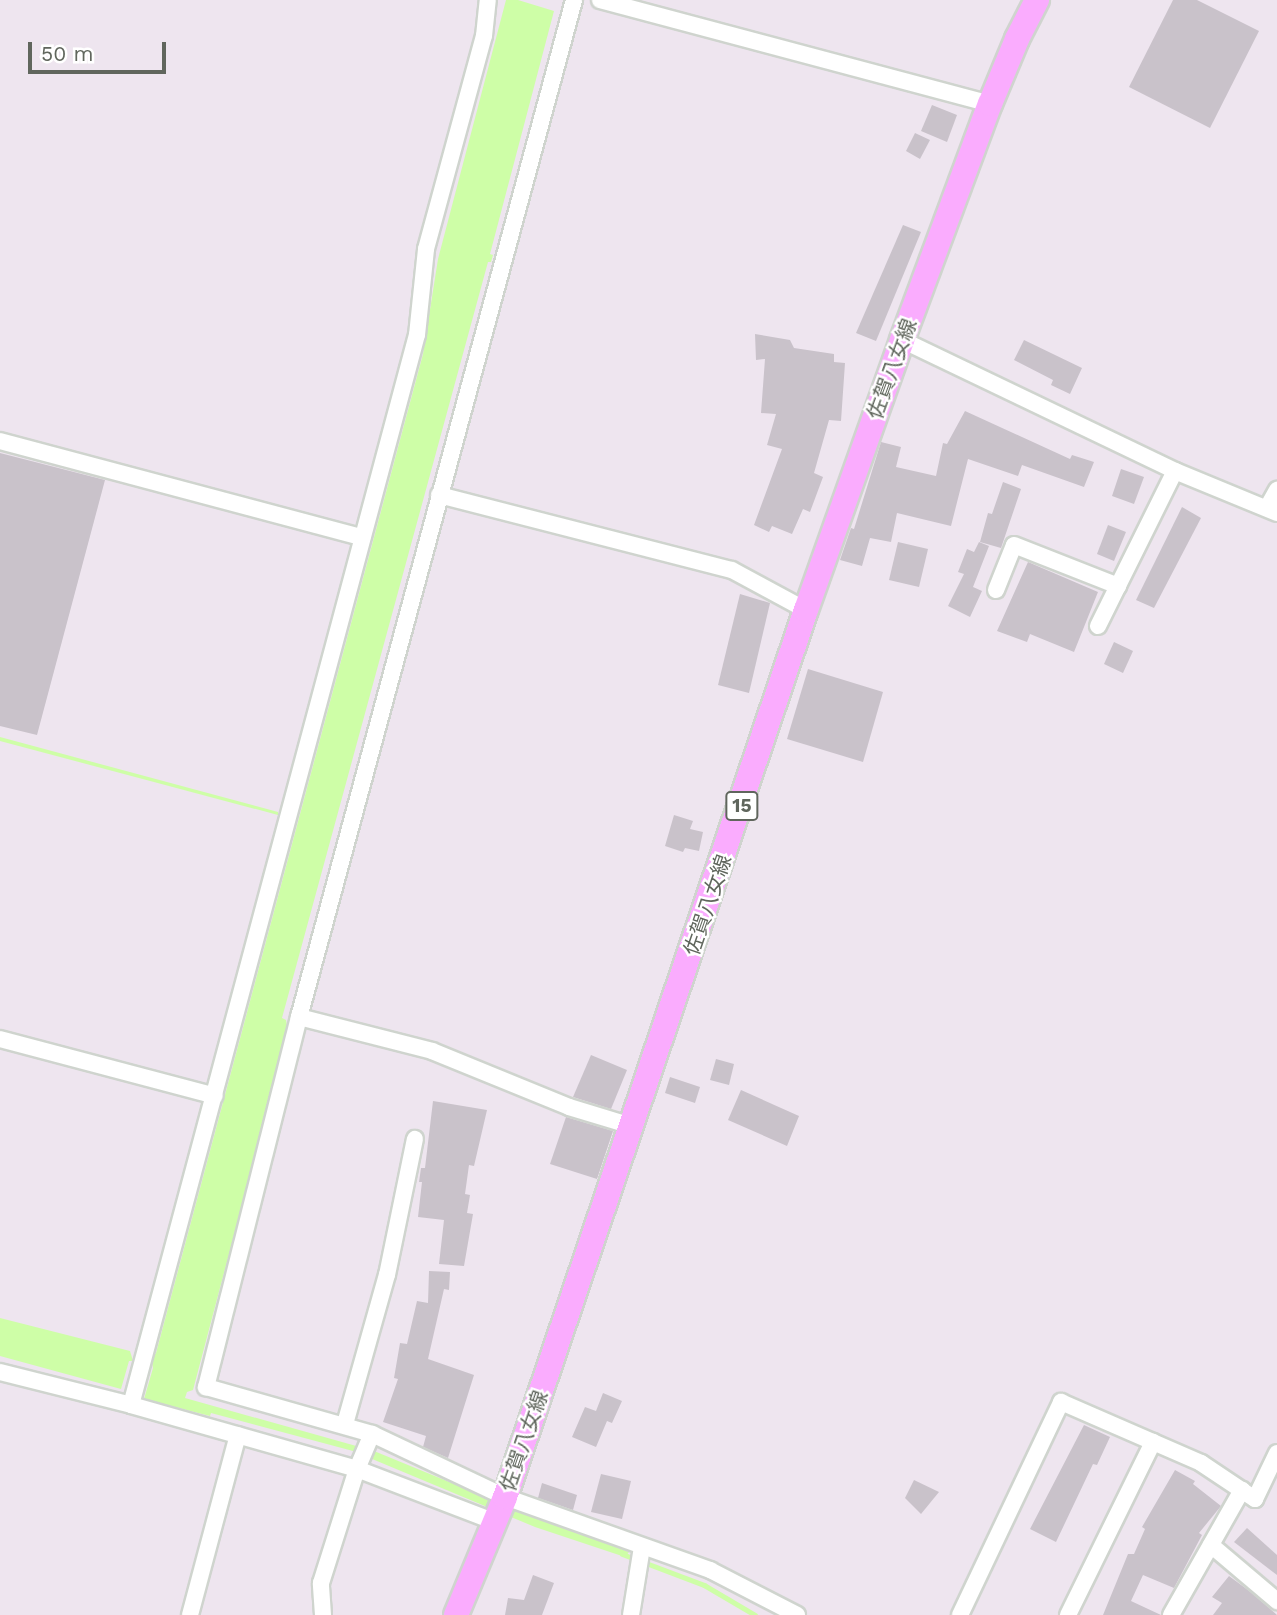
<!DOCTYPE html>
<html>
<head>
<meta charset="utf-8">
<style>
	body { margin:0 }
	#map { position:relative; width:1277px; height:1615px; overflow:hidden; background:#eee5ef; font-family:"Work Sans","Noto Sans JP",sans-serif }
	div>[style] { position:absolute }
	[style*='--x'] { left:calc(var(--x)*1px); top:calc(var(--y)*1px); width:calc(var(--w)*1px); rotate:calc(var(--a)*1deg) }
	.water>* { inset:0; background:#cefea7 }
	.stream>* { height:5px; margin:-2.5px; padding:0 2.5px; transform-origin:2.5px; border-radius:2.5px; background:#cefea7 }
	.building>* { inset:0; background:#c9c2ca }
	.roads { filter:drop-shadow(2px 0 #cfd4ce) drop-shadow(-2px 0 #cfd4ce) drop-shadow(0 2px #cfd4ce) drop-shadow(0 -2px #cfd4ce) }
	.street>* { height:16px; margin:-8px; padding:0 8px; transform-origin:8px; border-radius:8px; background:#fff }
	.primary>* { height:24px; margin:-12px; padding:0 12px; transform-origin:12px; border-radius:12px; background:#faacfe }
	span { translate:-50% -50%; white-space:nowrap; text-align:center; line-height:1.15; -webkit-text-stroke:5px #fff; paint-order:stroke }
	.shield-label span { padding:2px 5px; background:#fff; border:2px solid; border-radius:5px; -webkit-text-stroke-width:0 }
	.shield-label { font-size:19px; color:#60665d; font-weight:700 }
	.street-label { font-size:21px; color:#60665d }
	.scale { position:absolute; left:28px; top:42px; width:138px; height:32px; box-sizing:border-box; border:4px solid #60665d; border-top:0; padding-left:9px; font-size:21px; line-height:24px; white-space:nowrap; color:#60665d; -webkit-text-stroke:5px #fff; paint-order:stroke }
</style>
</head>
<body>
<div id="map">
	<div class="water">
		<div style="clip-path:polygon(506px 0,518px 0,554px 11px,490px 254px,493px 255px,491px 262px,488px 262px,282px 1018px,286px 1020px,288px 1031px,193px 1390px,187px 1392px,185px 1398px,374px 1451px,517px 1510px,629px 1552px,625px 1557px,535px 1527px,353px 1451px,211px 1413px,210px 1416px,144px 1399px,153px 1368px,151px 1359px,156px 1353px,423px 354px,438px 259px)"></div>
		<div style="clip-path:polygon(0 737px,278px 812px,278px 815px,0 741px)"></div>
		<div style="clip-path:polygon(0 1318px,130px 1351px,133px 1361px,129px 1361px,121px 1389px,0 1356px)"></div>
	</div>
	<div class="stream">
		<div style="--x:622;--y:1554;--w:88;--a:20.7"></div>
		<div style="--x:704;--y:1585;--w:59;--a:30.5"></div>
	</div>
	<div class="building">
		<div style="clip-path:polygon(1173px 0,1197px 0,1259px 31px,1210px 128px,1129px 87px)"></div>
		<div style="clip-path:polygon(932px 105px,957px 115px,947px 142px,921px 131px)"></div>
		<div style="clip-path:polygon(915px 133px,930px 140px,920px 159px,906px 151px)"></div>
		<div style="clip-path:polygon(903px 225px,921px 232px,876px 341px,856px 333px)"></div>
		<div style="clip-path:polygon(755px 334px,790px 340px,794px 348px,834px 354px,834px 362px,845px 363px,841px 421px,829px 420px,814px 473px,823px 477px,810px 512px,803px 509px,792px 534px,772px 526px,769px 532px,754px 525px,782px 449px,767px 445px,776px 414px,761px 413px,765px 359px,756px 360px)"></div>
		<div style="clip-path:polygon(1024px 340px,1082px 368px,1070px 394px,1051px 385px,1053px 380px,1014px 360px)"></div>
		<div style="clip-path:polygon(965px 411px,1070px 459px,1072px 455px,1094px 462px,1084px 487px,1022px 465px,1018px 476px,968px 459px,951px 526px,897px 513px,891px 542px,870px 538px,862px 566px,840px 560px,851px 528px,854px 529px,881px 442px,901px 447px,896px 467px,936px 476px,943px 443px,947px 444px)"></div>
		<div style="clip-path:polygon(0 453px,105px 480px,37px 735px,0 726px)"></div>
		<div style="clip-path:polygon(1121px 469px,1144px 477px,1134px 504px,1112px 496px)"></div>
		<div style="clip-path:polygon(1003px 482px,1021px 489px,1001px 548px,980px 542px,988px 513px,992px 514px)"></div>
		<div style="clip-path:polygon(1182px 507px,1201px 518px,1154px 608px,1136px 600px)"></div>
		<div style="clip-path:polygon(1108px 525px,1126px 532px,1114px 561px,1097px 554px)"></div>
		<div style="clip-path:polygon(898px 542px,928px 549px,919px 587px,889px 580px)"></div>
		<div style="clip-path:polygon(979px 542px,989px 546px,973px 587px,982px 591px,970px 617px,948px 606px,964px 574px,958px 572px,967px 549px,974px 552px)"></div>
		<div style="clip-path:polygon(1028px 562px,1098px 592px,1074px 652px,1030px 634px,1027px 642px,997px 631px)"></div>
		<div style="clip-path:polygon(740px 594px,770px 603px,749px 693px,718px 685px)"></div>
		<div style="clip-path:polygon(1114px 642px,1133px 651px,1123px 673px,1104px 664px)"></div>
		<div style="clip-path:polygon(808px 669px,883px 692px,863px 762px,787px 739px)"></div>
		<div style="clip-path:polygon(674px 815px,693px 821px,690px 829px,703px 832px,699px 851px,685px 848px,683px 852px,665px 846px)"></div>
		<div style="clip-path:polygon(591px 1055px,627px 1070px,611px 1109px,573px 1097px)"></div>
		<div style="clip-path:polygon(716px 1059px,734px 1064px,729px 1085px,710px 1080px)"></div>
		<div style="clip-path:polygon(670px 1077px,700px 1087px,695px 1103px,665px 1093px)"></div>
		<div style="clip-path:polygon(741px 1090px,799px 1116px,787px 1146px,728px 1120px)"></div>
		<div style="clip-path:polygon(433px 1101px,487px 1110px,474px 1166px,469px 1165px,465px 1194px,470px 1195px,467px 1213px,473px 1214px,464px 1266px,439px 1264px,444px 1220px,418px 1217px,422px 1182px,419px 1182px,421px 1168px,425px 1168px)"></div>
		<div style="clip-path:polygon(566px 1117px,613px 1131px,597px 1179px,550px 1164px)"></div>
		<div style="clip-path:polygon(429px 1271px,450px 1272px,449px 1290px,444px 1289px,428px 1359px,474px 1375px,448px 1458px,423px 1447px,426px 1436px,383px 1422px,398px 1379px,394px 1378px,400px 1343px,407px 1344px,417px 1301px,428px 1303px)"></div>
		<div style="clip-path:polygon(603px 1393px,622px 1401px,612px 1423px,607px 1421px,596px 1447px,572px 1437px,585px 1407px,596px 1411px)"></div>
		<div style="clip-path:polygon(1084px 1425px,1110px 1437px,1097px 1465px,1093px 1464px,1056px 1542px,1030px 1529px)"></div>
		<div style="clip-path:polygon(1175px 1470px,1195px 1481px,1193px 1484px,1221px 1506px,1199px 1533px,1202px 1535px,1174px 1588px,1143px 1575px,1131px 1601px,1161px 1615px,1103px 1615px,1128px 1554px,1134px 1554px,1145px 1529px,1142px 1527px)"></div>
		<div style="clip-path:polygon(601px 1474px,631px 1481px,622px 1519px,591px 1512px)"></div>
		<div style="clip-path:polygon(914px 1480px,939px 1492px,921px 1514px,905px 1498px)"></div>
		<div style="clip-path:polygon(542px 1483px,577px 1495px,573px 1510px,538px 1498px)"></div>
		<div style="clip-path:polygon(1247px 1528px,1277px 1555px,1277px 1575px,1234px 1542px)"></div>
		<div style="clip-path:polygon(533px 1575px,554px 1583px,542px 1615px,505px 1615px,508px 1598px,524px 1600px)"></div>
		<div style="clip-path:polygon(1229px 1576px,1252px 1593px,1277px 1615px,1213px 1615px,1222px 1603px,1212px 1597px)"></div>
	</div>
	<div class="roads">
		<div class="street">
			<div style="--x:574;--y:0;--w:1054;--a:105.13"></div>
			<div style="--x:299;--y:1017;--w:382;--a:104.1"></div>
			<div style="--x:206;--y:1387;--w:173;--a:15.8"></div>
			<div style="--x:372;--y:1434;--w:147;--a:25.3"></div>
			<div style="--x:505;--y:1497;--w:218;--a:19.6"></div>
			<div style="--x:710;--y:1570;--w:98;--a:27.3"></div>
			<div style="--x:600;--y:0;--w:404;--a:14.9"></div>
			<div style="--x:902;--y:340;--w:303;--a:25.6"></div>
			<div style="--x:1175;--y:471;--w:110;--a:22.4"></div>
			<div style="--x:0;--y:441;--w:375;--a:14.9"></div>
			<div style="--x:439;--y:495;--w:302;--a:14.4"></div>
			<div style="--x:732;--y:570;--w:84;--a:28.4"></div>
			<div style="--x:1267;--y:508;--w:21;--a:-61"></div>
			<div style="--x:996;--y:590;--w:48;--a:-68.2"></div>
			<div style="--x:1014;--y:545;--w:112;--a:21.5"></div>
			<div style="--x:1098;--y:626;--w:173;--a:-63.6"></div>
			<div style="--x:299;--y:1017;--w:137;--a:14.3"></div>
			<div style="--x:432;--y:1051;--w:148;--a:22.2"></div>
			<div style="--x:569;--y:1107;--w:66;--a:16.8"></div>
			<div style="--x:0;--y:1039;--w:222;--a:14.8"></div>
			<div style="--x:0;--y:1372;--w:135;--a:14.1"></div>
			<div style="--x:131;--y:1405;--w:235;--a:15.8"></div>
			<div style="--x:357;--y:1469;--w:149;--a:20.9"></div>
			<div style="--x:131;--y:1405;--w:1108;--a:-75.04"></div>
			<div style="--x:417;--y:335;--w:86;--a:-84"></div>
			<div style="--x:426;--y:249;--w:221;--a:-74.8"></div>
			<div style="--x:484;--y:36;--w:36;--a:-84"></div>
			<div style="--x:345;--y:1424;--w:155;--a:-74.3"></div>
			<div style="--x:387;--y:1275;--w:139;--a:-78.4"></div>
			<div style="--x:1211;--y:1545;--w:87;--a:40.3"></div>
			<div style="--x:190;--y:1615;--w:186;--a:-75.1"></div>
			<div style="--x:323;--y:1615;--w:32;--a:-94"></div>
			<div style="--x:321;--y:1583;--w:120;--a:-72.5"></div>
			<div style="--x:357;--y:1469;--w:38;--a:-67"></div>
			<div style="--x:631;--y:1615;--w:69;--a:-80.8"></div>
			<div style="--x:960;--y:1615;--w:236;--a:-64.6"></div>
			<div style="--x:1061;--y:1402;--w:153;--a:23.5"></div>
			<div style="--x:1201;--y:1463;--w:65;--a:33.7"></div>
			<div style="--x:1255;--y:1499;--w:51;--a:-64.4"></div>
			<div style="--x:1068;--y:1615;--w:193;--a:-63.8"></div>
			<div style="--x:1171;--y:1615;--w:144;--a:-60.4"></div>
		</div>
		<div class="primary">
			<div style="--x:456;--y:1615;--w:128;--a:-67.4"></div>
			<div style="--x:505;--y:1497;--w:937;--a:-71.26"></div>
			<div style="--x:806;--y:610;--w:287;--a:-70.4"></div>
			<div style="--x:902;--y:340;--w:252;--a:-69.6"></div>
			<div style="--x:990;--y:104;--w:70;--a:-67.4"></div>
			<div style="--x:1017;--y:39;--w:44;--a:-62.9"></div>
		</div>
	</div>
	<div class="shield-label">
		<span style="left:742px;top:806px">15</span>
	</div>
	<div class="street-label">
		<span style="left:892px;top:369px;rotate:-70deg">佐賀八女線</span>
		<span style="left:708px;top:905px;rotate:-71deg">佐賀八女線</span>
		<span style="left:524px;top:1441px;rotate:-71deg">佐賀八女線</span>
	</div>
	<div class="scale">50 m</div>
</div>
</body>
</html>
